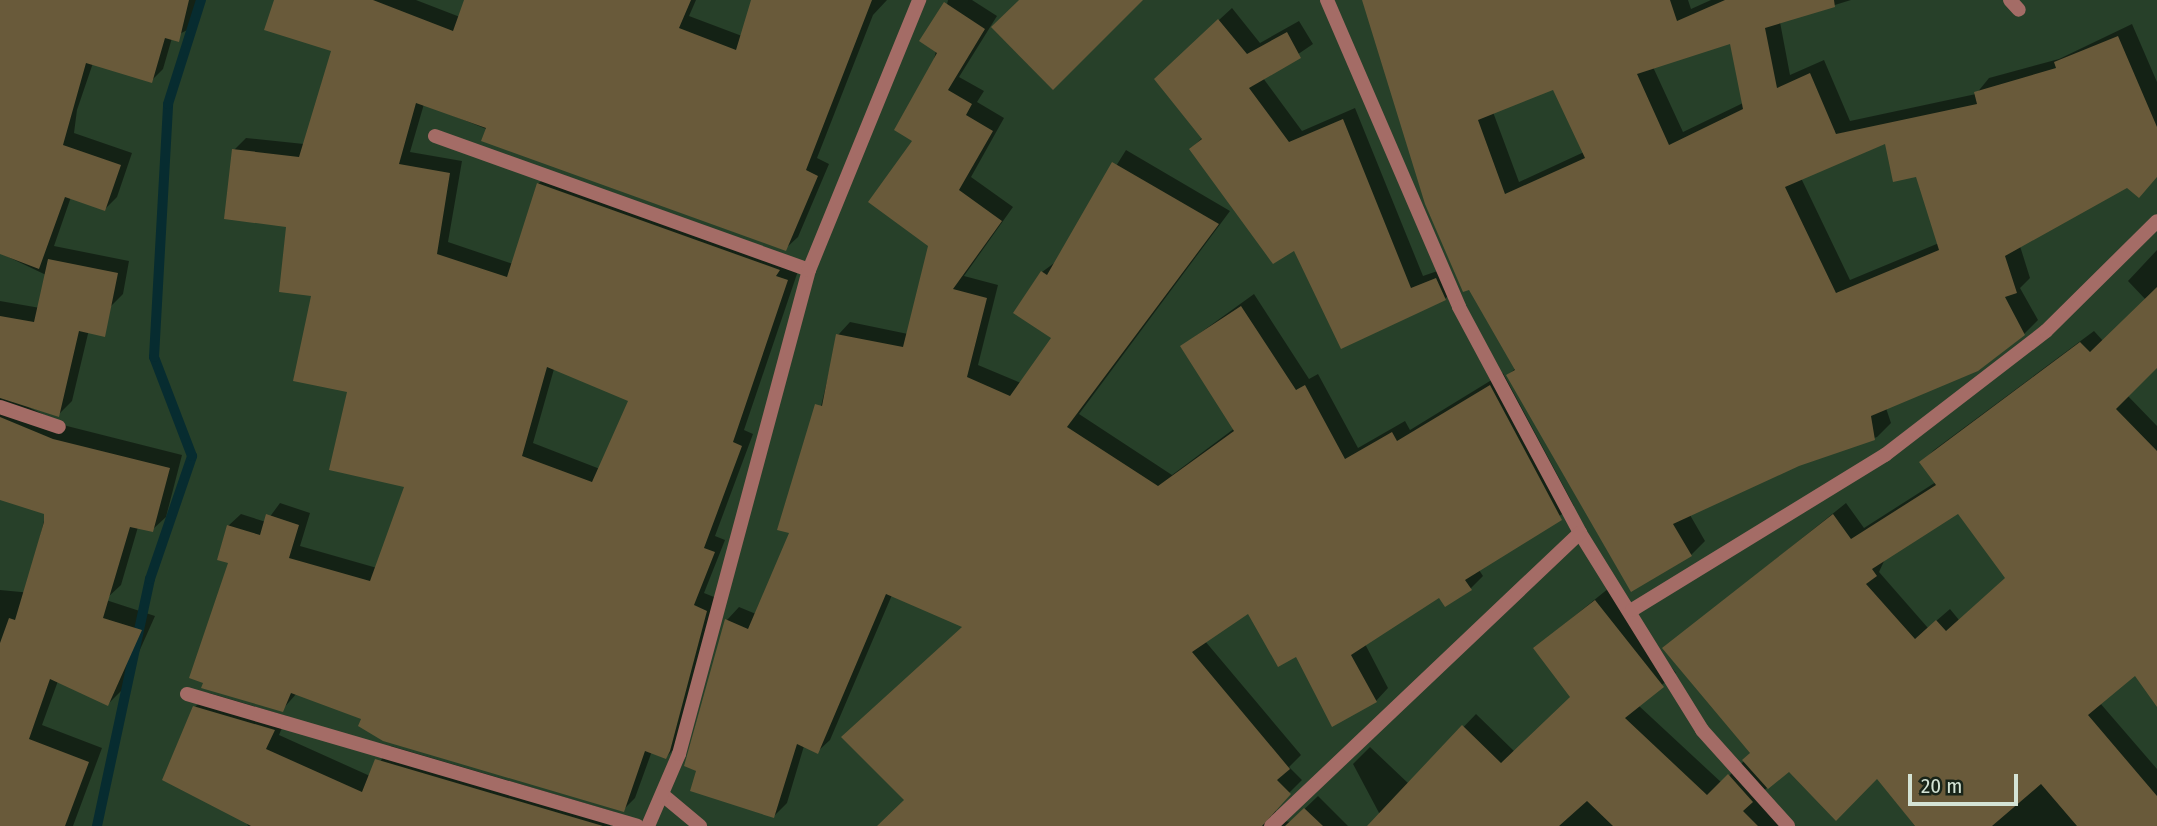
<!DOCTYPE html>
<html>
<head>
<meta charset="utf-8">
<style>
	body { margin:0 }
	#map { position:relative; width:2157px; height:826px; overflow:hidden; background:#274029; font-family:"Fira Sans Condensed",sans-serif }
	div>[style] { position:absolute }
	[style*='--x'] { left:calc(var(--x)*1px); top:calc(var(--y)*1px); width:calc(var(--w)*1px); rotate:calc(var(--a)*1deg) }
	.shadow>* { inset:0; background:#0007 }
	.stream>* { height:10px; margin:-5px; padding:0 5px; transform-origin:5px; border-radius:5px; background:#072c30 }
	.building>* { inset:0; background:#695a3a }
	.street>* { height:14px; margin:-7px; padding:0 7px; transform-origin:7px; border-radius:7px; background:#a46c66 }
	span { translate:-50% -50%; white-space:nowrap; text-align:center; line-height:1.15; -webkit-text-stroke:5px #182419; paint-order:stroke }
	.scale { position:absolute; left:1908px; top:774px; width:110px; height:32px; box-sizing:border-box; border:4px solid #d4e3d5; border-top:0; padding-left:9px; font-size:21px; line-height:24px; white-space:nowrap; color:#d4e3d5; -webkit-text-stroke:5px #182419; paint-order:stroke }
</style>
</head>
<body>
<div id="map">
	<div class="shadow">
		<div style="clip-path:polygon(0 0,197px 0,191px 28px,172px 38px,163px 69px,151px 81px,93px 63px,77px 110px,74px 133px,132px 153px,117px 197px,105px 209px,71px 197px,54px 246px,129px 261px,123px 294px,111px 306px,0 253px)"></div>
		<div style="clip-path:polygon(evenodd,275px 0,416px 0,460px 17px,466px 0,696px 0,689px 16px,742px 36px,753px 0,887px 0,873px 15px,817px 158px,829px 164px,798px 237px,785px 249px,424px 104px,410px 152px,462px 161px,448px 242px,513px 264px,538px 184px,551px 172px,799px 268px,744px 430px,753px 434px,715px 536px,725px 540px,704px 593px,719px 599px,678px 745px,666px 757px,652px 751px,635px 798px,623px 810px,297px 693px,282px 710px,230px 562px,228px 526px,241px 514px,266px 522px,280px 503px,310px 513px,300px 546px,377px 568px,407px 486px,313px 294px,288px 225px,234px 150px,246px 138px,304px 144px,333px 50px,275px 0,554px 369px,630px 400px,600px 469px,533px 443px,554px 369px)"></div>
		<div style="clip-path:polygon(948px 0,972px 0,997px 16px,959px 77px,984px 91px,977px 102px,1004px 118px,971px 177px,1013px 207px,964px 276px,998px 285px,978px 365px,1021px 383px,1053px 338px,1042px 272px,1057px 261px,1126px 150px,1230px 211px,1079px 414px,1172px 475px,1235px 428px,1182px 346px,1254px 294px,1309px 379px,1318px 374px,1358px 448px,1405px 421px,1410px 430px,1503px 373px,1574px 506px,1479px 570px,1483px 576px,1470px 589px,1439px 595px,1365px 644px,1388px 688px,1376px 701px,1296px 654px,1249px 611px,1205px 641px,1301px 755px,1289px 767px,1302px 780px,1276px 806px,1276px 820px,1291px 822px,1318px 796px,1348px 826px,879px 826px,906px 799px,964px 626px,892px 595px,830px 740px,817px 752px,804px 746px,787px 803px,774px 816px,686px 765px,727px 620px,739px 607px,756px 614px,791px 532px,838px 335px,850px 322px,908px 334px,930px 245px,915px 140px)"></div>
		<div style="clip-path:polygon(evenodd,1364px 0,1688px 0,1691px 9px,1711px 0,1851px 0,1780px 22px,1790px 75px,1824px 60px,1850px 121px,1976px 94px,1989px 78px,2059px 59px,2132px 24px,2157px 82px,2157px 176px,2127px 185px,2020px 246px,2030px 278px,2020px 288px,2038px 320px,2024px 334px,1886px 408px,1891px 423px,1877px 437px,1798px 464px,1690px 515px,1705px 541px,1691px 555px,1508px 375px,1516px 368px,1364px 0,1731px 42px,1743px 103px,1683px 132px,1653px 67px,1731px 42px,1364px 0,1554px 87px,1584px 152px,1519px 182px,1493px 112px,1554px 87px,1364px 0,1886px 141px,1917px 175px,1939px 243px,1850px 280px,1801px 178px,1886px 141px)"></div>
		<div style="clip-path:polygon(1232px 8px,1260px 43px,1299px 21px,1313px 44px,1263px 78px,1302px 131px,1355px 108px,1423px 276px,1449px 267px,1457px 286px,1445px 299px,1342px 347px,1295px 248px,1191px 149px,1203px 137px,1168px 67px)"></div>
		<div style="clip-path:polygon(evenodd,2157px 250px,2157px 366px,2127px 395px,2157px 426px,2157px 704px,2136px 674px,2100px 703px,2157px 769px,2157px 826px,1915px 826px,1877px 777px,1789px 769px,1755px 798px,1783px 826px,1386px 826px,1353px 764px,1370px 747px,1409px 784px,1476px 714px,1515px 752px,1572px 697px,1535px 648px,1609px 588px,1676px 673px,1638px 705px,1722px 783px,1752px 753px,1665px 648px,1846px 503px,1864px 528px,1936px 482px,1922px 462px,1934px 450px,2094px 331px,2104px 342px,2146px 300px,2128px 281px,2157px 250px,1958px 512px,2007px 577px,1959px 620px,1950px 609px,1928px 628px,1879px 572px,1885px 559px,1958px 512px)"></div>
		<div style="clip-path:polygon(0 301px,92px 317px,72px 401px,58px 415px,28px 407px,67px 426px,182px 455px,166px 517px,152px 530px,138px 527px,121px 585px,107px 598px,32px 569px,46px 513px,0 498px)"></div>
		<div style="clip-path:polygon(0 590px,106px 600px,155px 616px,122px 690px,108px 704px,58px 681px,42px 725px,102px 748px,73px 826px,0 826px)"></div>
		<div style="clip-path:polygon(209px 693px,287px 716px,279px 735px,370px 776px,391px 746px,615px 812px,610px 826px,248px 826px,195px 707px)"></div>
	</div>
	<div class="stream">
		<div style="--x:97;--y:826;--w:253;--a:-77.9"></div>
		<div style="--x:150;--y:579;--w:130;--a:-71.1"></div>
		<div style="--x:192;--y:456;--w:106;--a:-111"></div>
		<div style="--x:154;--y:357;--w:253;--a:-86.8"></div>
		<div style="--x:168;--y:104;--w:109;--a:-72.4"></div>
	</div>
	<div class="building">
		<div style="clip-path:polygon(0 0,189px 0,179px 42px,165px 38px,152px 83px,86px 63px,63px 145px,121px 165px,105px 211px,65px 197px,39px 269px,0 254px)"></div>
		<div style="clip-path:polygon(evenodd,274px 0,373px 0,453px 31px,464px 0,691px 0,679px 28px,736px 50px,751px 0,872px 0,806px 170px,818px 176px,786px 251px,481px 141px,486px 128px,416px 103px,399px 164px,450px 173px,437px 254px,507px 277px,537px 183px,780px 270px,776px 276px,788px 280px,733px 442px,742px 446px,704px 548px,715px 552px,694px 605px,707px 611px,670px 751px,666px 759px,645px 751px,624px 812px,383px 741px,358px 726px,361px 719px,291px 693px,283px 712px,201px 688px,203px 683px,189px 678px,228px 563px,217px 560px,227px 525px,260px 535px,266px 514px,299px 525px,289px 558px,370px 581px,404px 487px,329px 470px,347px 392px,293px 381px,311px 296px,279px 292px,286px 227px,224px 219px,232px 149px,299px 157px,331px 51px,264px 30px,274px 0,547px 367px,628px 401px,592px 482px,522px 456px,547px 367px)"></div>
		<div style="clip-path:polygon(1019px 0,1143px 0,1053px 90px,991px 27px)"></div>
		<div style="clip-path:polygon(evenodd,1362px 0,1670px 0,1677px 21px,1725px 0,1834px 0,1835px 7px,1765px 28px,1777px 88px,1810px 73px,1836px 134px,1977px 104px,1974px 92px,2056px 68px,2054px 62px,2118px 36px,2157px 127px,2157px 177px,2139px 198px,2127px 188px,2005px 256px,2017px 293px,2005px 297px,2025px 335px,1978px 371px,1871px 416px,1875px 440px,1799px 466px,1673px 524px,1692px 556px,1631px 592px,1506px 375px,1515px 370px,1469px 290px,1463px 292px,1425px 204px,1362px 0,1730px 44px,1743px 109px,1669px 145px,1637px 74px,1730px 44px,1362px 0,1553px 90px,1585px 158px,1505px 194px,1478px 120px,1553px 90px,1362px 0,1885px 144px,1893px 182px,1916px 177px,1939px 250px,1836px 293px,1785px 187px,1885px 144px)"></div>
		<div style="clip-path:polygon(944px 2px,985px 29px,948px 90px,972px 104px,966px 115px,993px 131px,959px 190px,1002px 221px,953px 289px,987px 298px,967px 377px,1010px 396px,1051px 338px,1013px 313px,1041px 271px,1047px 275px,1112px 162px,1219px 224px,1067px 427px,1158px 486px,1234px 431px,1180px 346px,1241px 306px,1296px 390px,1305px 385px,1345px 459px,1392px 432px,1397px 441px,1490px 385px,1562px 520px,1465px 580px,1472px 590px,1445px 607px,1439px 598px,1351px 655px,1377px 702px,1332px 727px,1296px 657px,1278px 667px,1248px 614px,1192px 652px,1290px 769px,1277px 780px,1291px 794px,1262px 826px,877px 826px,904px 800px,841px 737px,962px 627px,886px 594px,818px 754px,797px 744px,774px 818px,690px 791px,696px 771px,684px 766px,725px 619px,748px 629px,789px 533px,777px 530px,815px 404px,822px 406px,836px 334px,903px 347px,928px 246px,868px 202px,912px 141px,894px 130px,937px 53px,919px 41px)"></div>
		<div style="clip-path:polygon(1218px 19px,1247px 54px,1287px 32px,1301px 58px,1249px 88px,1289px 142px,1343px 119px,1411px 288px,1436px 278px,1446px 300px,1341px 349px,1294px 251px,1273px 264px,1189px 149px,1202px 139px,1154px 79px)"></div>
		<div style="clip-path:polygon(48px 259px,118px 273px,105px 337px,79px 331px,59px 417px,0 398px,0 316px,34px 322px)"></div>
		<div style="clip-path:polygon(evenodd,2157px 287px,2157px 368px,2116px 409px,2157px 451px,2157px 707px,2135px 676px,2088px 715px,2157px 796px,2157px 826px,2077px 826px,2041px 784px,1992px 826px,1915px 826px,1877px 779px,1836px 821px,1789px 772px,1768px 789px,1742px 760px,1750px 753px,1662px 648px,1833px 514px,1851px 539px,1936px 485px,1919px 462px,2080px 342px,2090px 352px,2157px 287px,1958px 514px,2005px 578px,1946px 631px,1936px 620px,1915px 639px,1866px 584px,1877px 576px,1872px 569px,1958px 514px)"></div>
		<div style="clip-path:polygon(0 417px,53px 439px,170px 468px,153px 532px,130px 527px,103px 618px,142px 630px,108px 706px,50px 679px,29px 739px,89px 762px,65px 826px,0 826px,0 643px,9px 618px,15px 620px,44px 522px,44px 514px,0 500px)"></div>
		<div style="clip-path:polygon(1595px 600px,1664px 687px,1625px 718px,1707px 795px,1728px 774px,1753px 802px,1743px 811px,1758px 826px,1613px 826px,1587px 801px,1559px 826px,1367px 826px,1462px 725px,1501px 763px,1570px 697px,1533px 648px)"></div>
		<div style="clip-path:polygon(193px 706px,275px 730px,266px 749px,362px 792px,375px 759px,603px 826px,251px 826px,162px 780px)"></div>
		<div style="clip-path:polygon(1304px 808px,1323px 826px,1285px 826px)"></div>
	</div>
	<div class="street">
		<div style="--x:1327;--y:0;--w:334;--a:66.7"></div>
		<div style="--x:1459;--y:307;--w:256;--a:61.8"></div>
		<div style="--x:1580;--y:533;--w:232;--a:58.2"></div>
		<div style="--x:1702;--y:730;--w:129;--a:48.1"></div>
		<div style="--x:2010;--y:0;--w:13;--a:48"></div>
		<div style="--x:435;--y:136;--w:397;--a:19.7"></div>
		<div style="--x:0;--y:407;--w:62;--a:18.7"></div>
		<div style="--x:1632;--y:610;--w:297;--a:-31.5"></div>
		<div style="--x:1885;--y:455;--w:203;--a:-37.6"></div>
		<div style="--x:2046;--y:331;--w:156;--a:-44.7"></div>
		<div style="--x:187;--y:694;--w:469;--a:16.3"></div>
		<div style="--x:664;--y:796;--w:47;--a:39.8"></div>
		<div style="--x:648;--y:826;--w:78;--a:-66.7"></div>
		<div style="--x:679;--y:754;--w:501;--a:-74.97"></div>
		<div style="--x:809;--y:270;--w:292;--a:-67.8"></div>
		<div style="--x:1271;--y:826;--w:426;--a:-43.5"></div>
	</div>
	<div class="scale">20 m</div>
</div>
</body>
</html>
